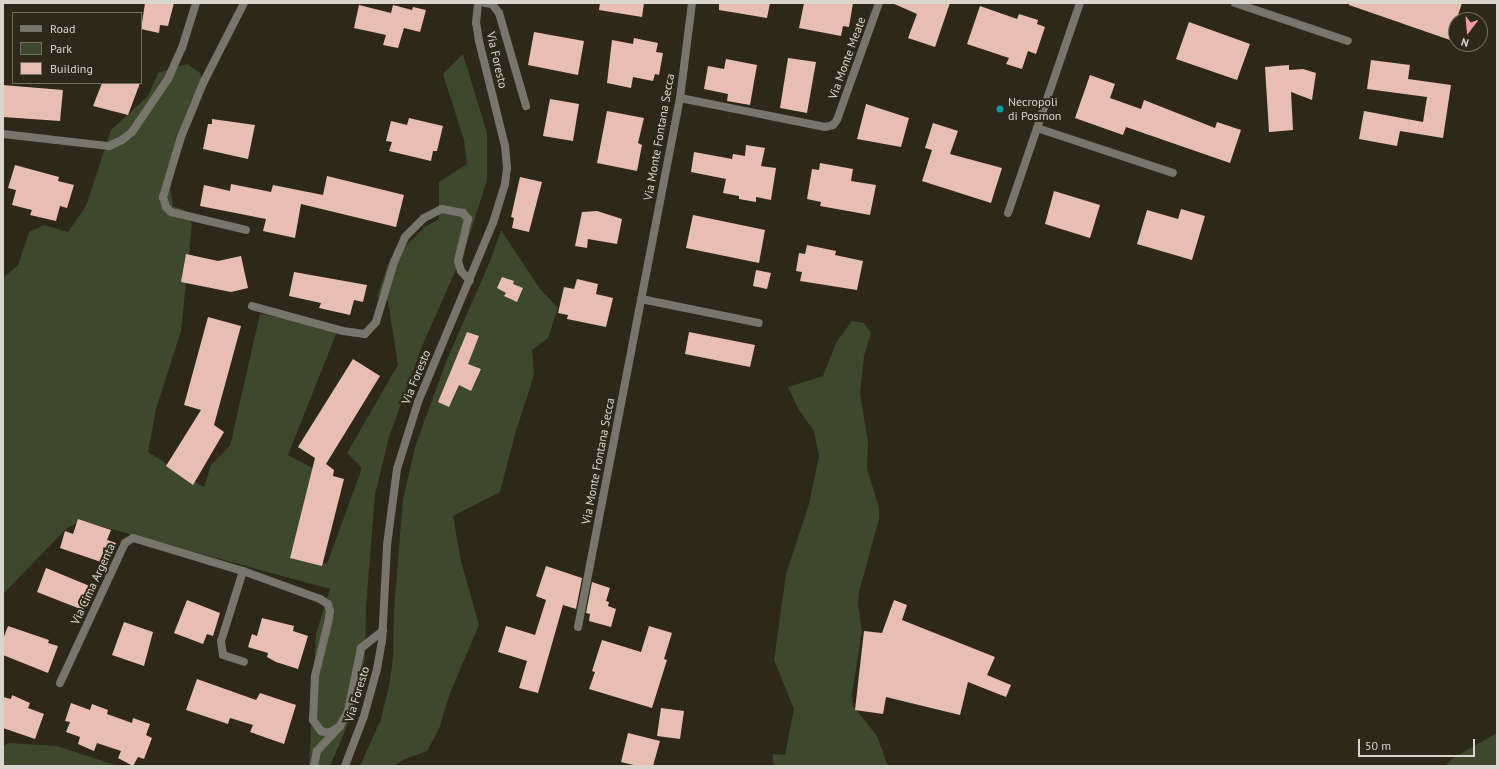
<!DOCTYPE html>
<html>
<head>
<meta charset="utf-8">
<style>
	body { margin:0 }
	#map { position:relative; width:1500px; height:769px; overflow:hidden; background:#2d2819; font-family:"PT Sans",sans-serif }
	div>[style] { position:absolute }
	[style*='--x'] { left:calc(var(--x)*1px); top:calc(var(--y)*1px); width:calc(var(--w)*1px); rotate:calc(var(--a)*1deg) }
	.green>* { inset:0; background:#3e482d }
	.building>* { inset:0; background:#e9beb2 }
	.minor>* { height:8px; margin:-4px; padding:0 4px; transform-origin:4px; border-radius:4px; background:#78756d }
	.dots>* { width:11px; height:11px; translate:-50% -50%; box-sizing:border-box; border:2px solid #2d2819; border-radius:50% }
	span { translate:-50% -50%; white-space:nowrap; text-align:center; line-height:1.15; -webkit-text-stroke:4px #2d2819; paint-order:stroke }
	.street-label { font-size:12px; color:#dad6cd }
	.poi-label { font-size:12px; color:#dad6cd }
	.left { translate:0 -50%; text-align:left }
	.frame { position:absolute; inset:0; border:4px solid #dad6cd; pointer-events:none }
	.legend { position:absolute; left:12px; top:12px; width:130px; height:72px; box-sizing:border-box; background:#2d2819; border:1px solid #726e61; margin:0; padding:5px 7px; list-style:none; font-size:12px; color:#dad6cd }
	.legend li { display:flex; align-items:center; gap:8px; height:20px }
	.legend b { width:20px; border:1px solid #726e61 }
	.north { position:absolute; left:1448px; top:12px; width:40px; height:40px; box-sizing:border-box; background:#2d2819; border:1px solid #726e61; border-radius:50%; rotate:196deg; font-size:11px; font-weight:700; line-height:16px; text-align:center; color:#dad6cd }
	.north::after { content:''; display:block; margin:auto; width:14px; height:18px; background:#f29aae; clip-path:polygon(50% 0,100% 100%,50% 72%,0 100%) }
	.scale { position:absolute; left:1358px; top:739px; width:117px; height:18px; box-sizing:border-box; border:2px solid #dad6cd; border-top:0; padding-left:5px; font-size:12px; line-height:14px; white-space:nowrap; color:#dad6cd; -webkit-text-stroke:3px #2d2819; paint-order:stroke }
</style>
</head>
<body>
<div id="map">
	<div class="green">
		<div style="clip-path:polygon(463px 54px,487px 133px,487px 180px,465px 249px,420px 351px,389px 437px,375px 495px,366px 608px,365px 657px,354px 710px,330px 766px,309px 766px,316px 634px,330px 589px,82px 521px,67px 528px,3px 594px,3px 278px,18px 265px,29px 232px,44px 225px,68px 232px,86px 206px,111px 130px,148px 96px,158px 73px,187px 64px,200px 73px,203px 88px,169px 180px,173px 206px,184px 210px,192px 224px,181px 331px,156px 409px,148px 452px,204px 487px,211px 465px,230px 446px,260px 314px,338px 329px,288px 455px,320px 472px,293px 553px,327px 564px,362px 468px,347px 453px,398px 365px,388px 301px,377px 297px,388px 264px,425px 227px,439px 219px,439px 182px,467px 164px,464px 140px,443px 74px)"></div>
		<div style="clip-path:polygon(501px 230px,540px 289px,558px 308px,548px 338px,532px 350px,534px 375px,515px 434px,500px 492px,453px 516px,461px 561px,479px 625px,450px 693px,439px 729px,427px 751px,403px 760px,394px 766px,360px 766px,381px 719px,389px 686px,393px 659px,394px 610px,403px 499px,416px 444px,446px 362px,491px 259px)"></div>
		<div style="clip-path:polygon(852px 321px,864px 323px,871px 333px,864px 356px,860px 394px,868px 442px,867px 469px,879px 507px,879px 519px,859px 592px,858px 604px,862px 631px,852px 694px,853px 706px,877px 736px,888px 766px,774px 766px,772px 754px,785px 755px,794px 709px,774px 660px,786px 574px,809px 504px,819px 456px,814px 431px,799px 410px,788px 387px,823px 376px,837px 341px)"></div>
		<div style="clip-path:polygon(1497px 733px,1497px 766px,1445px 766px,1453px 758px)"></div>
		<div style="clip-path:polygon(9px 743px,57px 746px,118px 766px,3px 766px,3px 746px)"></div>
	</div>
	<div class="building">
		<div style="clip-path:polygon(145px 3px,174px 3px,168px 26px,160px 25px,159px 33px,141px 29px)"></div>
		<div style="clip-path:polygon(600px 3px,644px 3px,642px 17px,599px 10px)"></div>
		<div style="clip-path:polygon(719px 3px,770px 3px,767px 18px,719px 10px)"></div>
		<div style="clip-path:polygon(804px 3px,853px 3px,849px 27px,843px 26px,841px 36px,799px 28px)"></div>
		<div style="clip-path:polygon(892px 3px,950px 3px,935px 47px,908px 38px,917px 14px)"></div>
		<div style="clip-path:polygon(1349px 3px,1462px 3px,1450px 40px,1349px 5px)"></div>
		<div style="clip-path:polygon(359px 5px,391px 13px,393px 5px,412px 10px,413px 7px,426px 10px,420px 32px,404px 28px,398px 48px,383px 45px,386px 35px,354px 28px)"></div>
		<div style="clip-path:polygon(980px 6px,1017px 19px,1019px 14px,1038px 20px,1037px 24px,1045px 27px,1036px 54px,1028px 51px,1022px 69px,1006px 64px,1009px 58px,967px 44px)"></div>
		<div style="clip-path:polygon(1189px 22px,1250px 44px,1237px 80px,1176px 59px)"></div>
		<div style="clip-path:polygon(534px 32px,584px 41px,578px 75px,528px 65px)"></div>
		<div style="clip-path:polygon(634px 38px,658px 43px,656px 52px,663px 53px,659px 75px,655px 74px,653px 81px,633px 77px,631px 88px,607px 83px,612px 40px,633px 44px)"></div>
		<div style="clip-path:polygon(788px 58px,816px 62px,807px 113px,780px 108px)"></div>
		<div style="clip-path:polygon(726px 59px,757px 65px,750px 105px,727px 101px,728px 94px,704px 89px,708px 66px,724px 69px)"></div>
		<div style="clip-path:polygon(1371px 60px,1410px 65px,1408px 79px,1451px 85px,1443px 138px,1400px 131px,1397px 146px,1359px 139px,1364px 111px,1423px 122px,1427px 97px,1367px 89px)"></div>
		<div style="clip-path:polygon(1289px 65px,1289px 70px,1303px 69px,1316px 73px,1312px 100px,1291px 92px,1293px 130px,1269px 132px,1265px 67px)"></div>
		<div style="clip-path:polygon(1090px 75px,1115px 84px,1110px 98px,1141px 109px,1144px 100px,1215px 128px,1217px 122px,1241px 130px,1230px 163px,1126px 127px,1123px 135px,1075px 118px)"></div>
		<div style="clip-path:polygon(102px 83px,140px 83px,128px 115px,93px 106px)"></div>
		<div style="clip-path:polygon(3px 85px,63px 90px,60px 121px,3px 117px)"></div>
		<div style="clip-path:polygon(550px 99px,579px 104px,573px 141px,543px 136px)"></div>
		<div style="clip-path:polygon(866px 104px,909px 118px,901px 147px,857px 139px)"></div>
		<div style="clip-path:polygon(607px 111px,644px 118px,638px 143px,642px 145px,637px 171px,597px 163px)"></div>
		<div style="clip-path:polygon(409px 118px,443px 126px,437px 151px,433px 151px,431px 161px,389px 151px,392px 142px,386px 141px,391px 121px,407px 125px)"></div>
		<div style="clip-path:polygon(212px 119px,255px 125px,248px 159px,203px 149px,208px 124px,212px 124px)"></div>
		<div style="clip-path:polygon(933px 123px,958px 131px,950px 154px,1002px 168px,991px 203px,922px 181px,932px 150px,925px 148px)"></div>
		<div style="clip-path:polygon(746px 145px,765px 148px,761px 166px,776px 168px,771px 200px,756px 197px,756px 202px,739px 199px,739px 196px,723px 193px,726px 179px,691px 172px,694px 152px,732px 159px,733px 154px,745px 156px)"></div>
		<div style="clip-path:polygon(820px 163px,853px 169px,851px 181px,876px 185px,870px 215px,820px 206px,821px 202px,807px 199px,812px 169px,819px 170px)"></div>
		<div style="clip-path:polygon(15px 165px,59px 177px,58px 181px,74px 185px,67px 208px,60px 206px,56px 221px,30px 215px,32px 210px,12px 205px,16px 190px,8px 188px)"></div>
		<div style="clip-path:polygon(327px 176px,404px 195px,396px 227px,301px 204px,295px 238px,263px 231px,266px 219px,200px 206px,204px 185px,230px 191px,231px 184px,271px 192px,273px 185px,323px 195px)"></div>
		<div style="clip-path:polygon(520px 177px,542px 182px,529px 232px,512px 228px,514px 218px,511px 217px)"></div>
		<div style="clip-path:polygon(1054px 191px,1100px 205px,1090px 238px,1045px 224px)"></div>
		<div style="clip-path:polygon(1181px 209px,1205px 216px,1192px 260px,1137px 244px,1147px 210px,1178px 219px)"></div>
		<div style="clip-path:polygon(597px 211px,622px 219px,617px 244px,588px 239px,587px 248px,575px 246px,582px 212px)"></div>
		<div style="clip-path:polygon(693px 215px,765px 230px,759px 263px,686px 248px)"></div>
		<div style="clip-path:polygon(807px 245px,836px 251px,835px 255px,863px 261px,857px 290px,800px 281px,802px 272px,796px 271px,799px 253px,805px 254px)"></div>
		<div style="clip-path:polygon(186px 254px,218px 261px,241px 256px,248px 288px,231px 292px,181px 282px)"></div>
		<div style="clip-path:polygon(756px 270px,771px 273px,767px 289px,753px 286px)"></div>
		<div style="clip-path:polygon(294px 272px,367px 285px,363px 302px,354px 300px,350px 315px,319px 308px,321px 303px,289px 296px)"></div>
		<div style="clip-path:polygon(502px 277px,514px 281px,513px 284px,523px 288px,517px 302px,504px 296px,506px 293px,497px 288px)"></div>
		<div style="clip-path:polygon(577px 279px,598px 284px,596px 294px,613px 298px,606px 327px,567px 319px,568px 315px,558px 313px,564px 287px,574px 289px)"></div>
		<div style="clip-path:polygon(208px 317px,241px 326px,214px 425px,224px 432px,193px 485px,166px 466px,201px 410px,184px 405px)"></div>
		<div style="clip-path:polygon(467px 332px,479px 336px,468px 364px,481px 369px,471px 391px,459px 385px,449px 407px,438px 402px)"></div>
		<div style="clip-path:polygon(689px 332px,755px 345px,750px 367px,685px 354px)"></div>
		<div style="clip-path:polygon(353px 359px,380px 376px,326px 464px,334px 470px,333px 476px,344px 479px,322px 566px,290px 558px,315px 458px,298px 447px)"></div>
		<div style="clip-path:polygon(78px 519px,111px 530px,107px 540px,116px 543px,112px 555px,104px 553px,101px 562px,60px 548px,65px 531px,73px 534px)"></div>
		<div style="clip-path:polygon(546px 566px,582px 578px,576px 609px,563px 605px,538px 693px,519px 688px,527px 661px,498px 652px,506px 626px,535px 635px,546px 600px,536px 596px)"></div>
		<div style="clip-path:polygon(46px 568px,92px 587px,83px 610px,37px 592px)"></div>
		<div style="clip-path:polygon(592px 582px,610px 588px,606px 601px,609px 602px,608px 606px,616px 609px,611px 627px,589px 621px,590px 614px,586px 613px)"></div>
		<div style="clip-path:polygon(187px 600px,220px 613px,213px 636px,207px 634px,203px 644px,174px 633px)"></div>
		<div style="clip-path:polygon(894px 600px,907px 605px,902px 620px,995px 657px,987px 675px,1011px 685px,1006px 697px,968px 682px,960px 715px,886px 697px,883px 714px,855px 710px,864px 631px,882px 633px)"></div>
		<div style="clip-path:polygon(262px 618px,294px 626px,293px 631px,308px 636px,298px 669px,276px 662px,267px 657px,268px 653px,248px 647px,252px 634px,257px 636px)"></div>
		<div style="clip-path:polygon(124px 622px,153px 632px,144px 666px,112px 655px)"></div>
		<div style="clip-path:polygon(8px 626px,49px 640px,48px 643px,58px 646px,48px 673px,3px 655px,3px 639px)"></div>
		<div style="clip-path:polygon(649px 626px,672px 633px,664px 659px,667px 660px,652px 708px,589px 689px,595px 672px,592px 671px,602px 640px,641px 652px)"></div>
		<div style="clip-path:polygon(197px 679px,256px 700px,260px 693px,296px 705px,284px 744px,250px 732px,253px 725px,230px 718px,228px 724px,186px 710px)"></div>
		<div style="clip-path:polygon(12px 695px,30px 703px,28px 708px,44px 714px,35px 739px,3px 728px,3px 697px,11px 699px)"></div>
		<div style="clip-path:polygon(71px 703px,90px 710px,92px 704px,108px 710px,107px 714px,132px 723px,133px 718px,150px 724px,146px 735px,152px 738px,144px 759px,138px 757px,133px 766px,118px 758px,121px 751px,97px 743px,94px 751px,78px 744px,80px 737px,66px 732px,70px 722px,65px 721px)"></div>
		<div style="clip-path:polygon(661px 708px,684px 711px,680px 739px,657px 736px)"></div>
		<div style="clip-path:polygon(628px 733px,660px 741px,653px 766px,638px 766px,621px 762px)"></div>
	</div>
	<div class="minor">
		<div style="--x:244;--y:3;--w:88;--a:117.1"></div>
		<div style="--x:204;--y:81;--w:61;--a:112.3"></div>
		<div style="--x:181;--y:137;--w:63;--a:106.7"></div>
		<div style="--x:163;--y:197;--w:10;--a:73"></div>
		<div style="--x:166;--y:207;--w:7;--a:45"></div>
		<div style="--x:171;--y:212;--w:77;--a:13.5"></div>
		<div style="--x:485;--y:3;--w:7;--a:8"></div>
		<div style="--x:492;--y:4;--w:11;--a:52"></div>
		<div style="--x:499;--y:13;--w:97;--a:73.8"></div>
		<div style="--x:1235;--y:3;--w:119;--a:18.6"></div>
		<div style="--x:680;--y:98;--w:148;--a:11.3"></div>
		<div style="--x:825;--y:127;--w:8;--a:-14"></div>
		<div style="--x:833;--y:125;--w:6;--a:-51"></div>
		<div style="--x:837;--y:120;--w:124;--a:-70.3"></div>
		<div style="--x:1037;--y:128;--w:143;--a:18.3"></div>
		<div style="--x:3;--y:134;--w:107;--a:6.5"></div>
		<div style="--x:109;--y:146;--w:14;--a:-25"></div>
		<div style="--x:122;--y:140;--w:13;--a:-39"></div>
		<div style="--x:132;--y:132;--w:64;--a:-55.8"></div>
		<div style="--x:168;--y:79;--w:34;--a:-66"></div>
		<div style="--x:182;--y:48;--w:47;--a:-72.7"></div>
		<div style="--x:1008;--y:213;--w:222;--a:-71.1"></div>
		<div style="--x:641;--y:299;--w:120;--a:11.5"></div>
		<div style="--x:252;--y:306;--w:94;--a:15.4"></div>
		<div style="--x:343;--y:331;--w:22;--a:8"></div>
		<div style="--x:365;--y:334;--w:16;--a:-47"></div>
		<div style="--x:376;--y:322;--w:63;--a:-73.3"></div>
		<div style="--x:394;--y:262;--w:27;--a:-66"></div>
		<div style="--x:405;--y:237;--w:27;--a:-45"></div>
		<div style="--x:424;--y:218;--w:20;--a:-27"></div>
		<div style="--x:442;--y:209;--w:21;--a:11"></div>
		<div style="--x:463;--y:213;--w:8;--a:50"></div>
		<div style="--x:468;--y:219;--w:43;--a:103.4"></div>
		<div style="--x:458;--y:261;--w:10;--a:73"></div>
		<div style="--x:461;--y:271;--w:13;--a:48"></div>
		<div style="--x:243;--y:571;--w:73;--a:107.4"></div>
		<div style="--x:221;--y:641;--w:14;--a:82"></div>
		<div style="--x:223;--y:655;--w:22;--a:18"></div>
		<div style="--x:578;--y:627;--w:539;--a:-79.09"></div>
		<div style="--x:680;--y:98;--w:96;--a:-82.8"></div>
		<div style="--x:60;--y:683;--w:154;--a:-65.1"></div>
		<div style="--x:125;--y:543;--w:9;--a:-32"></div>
		<div style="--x:133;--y:538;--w:115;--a:16.7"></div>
		<div style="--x:243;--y:571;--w:82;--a:20"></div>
		<div style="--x:320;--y:599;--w:9;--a:32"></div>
		<div style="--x:328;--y:604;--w:7;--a:74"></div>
		<div style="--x:330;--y:611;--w:12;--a:99"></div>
		<div style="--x:328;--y:623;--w:55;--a:103.8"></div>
		<div style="--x:315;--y:676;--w:44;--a:92.6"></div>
		<div style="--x:313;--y:720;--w:14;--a:54"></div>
		<div style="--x:321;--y:731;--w:8;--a:14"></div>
		<div style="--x:329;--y:733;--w:13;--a:-32"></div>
		<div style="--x:314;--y:766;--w:15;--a:-79"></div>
		<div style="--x:317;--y:751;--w:34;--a:-47"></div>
		<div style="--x:340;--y:726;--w:17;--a:-62"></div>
		<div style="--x:348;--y:711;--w:64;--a:-78.3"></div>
		<div style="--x:361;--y:648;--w:28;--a:-38"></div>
		<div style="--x:345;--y:766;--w:53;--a:-69.2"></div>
		<div style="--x:364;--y:716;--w:49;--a:-74.5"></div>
		<div style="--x:377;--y:669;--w:27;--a:-80"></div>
		<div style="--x:382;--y:642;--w:97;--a:-87"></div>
		<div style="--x:387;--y:545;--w:77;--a:-82.5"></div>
		<div style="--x:397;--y:469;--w:70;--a:-72.6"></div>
		<div style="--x:418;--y:402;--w:194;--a:-67.3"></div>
		<div style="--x:493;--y:223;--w:41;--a:-72.9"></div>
		<div style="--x:505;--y:184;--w:16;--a:-83"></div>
		<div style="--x:507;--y:168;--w:22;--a:-95"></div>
		<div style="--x:505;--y:146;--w:108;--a:-103.9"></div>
		<div style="--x:479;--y:41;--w:18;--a:-99"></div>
		<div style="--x:476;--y:23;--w:20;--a:-84"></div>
	</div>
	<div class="dots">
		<div style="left:1000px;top:109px;background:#0f9aa8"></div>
	</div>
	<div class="street-label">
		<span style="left:847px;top:58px;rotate:-70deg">Via Monte Meate</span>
		<span style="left:497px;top:60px;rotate:77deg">Via Foresto</span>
		<span style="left:659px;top:137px;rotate:-80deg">Via Monte Fontana Secca</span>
		<span style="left:416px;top:377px;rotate:-68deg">Via Foresto</span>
		<span style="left:598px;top:461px;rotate:-79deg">Via Monte Fontana Secca</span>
		<span style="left:93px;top:584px;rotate:-65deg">Via Cima Argenta</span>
		<span style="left:357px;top:694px;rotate:-73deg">Via Foresto</span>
	</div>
	<div class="poi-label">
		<span class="left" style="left:1008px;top:109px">Necropoli<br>di Posmon</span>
	</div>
	<div class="frame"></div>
	<ul class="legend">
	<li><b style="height:5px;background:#78756d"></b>Road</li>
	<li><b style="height:11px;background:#3e482d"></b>Park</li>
	<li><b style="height:11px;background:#e9beb2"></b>Building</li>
	</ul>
	<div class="north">N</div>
	<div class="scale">50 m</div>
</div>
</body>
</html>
